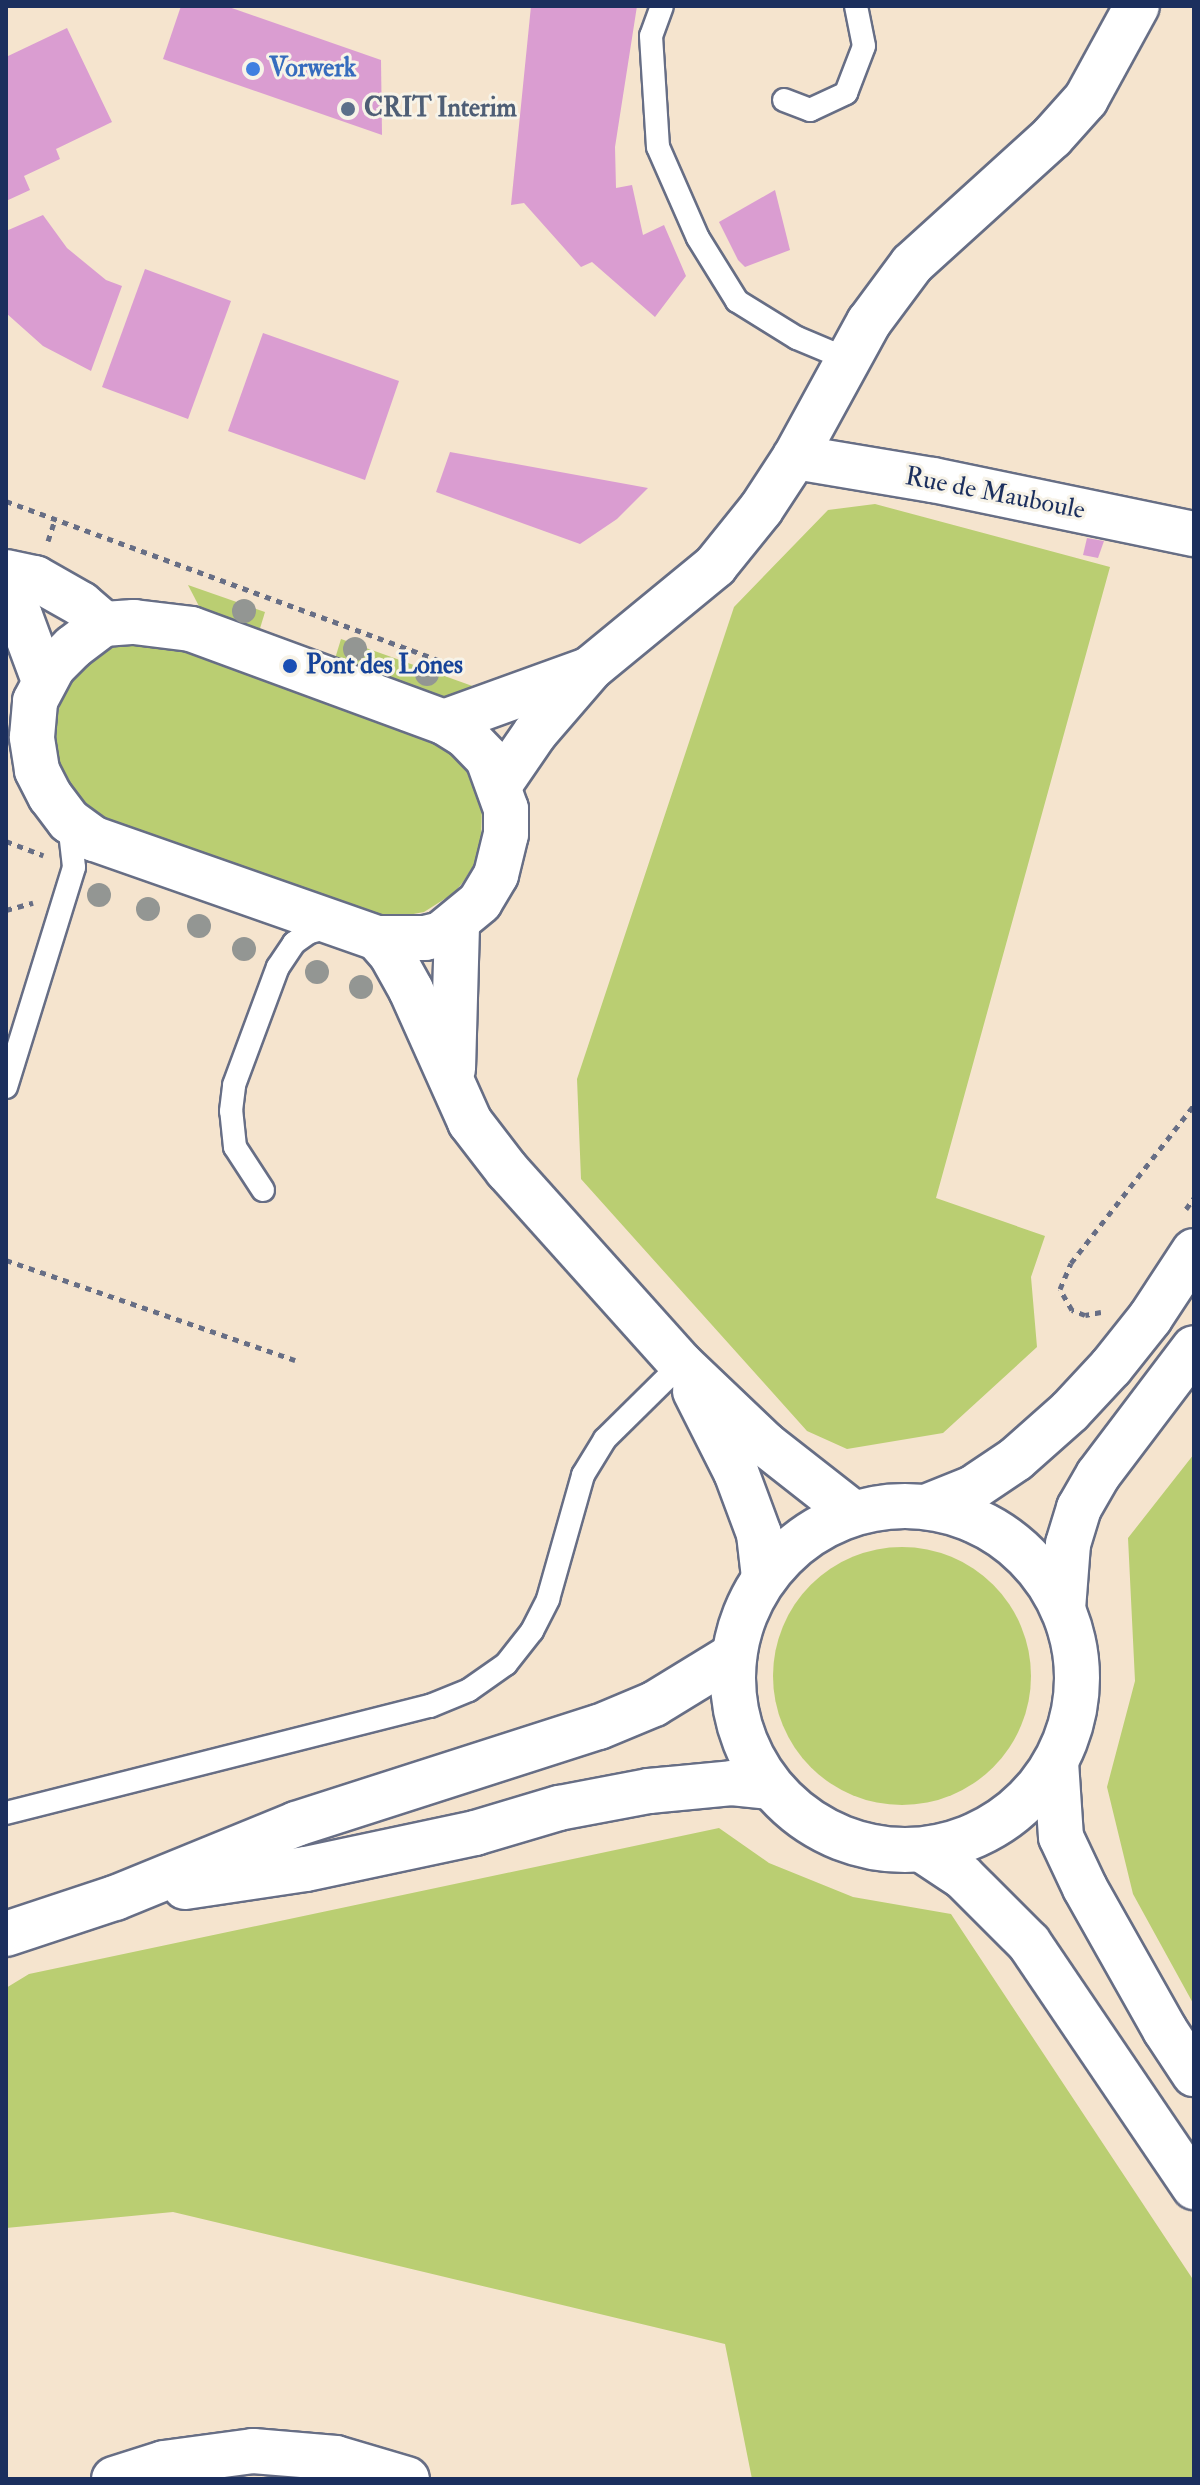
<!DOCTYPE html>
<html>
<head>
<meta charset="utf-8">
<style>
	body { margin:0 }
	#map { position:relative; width:1200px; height:2485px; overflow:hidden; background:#f5e4ce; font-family:"IM FELL Double Pica",serif }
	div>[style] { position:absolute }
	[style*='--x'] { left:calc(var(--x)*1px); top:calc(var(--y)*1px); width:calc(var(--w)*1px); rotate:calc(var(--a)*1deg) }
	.green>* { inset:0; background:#bace72 }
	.round { border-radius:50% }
	.building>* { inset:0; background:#da9dd1 }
	.path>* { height:5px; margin-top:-2.5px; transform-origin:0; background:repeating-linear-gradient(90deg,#676e85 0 6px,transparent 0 12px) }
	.roads { filter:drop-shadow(2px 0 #676e85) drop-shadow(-2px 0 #676e85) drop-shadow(0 2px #676e85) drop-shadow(0 -2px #676e85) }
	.service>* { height:22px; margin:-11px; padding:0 11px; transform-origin:11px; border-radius:11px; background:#fff }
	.minor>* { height:44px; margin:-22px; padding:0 22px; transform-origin:22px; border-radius:22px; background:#fff }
	.primary>* { height:44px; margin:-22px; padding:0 22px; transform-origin:22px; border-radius:22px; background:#fff }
	.primary>.ring { margin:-22px; padding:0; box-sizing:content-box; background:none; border:44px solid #fff; border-radius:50% }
	.motorway>* { height:44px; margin:-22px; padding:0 22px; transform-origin:22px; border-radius:22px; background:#fff }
	.trees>* { width:24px; height:24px; margin:-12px; border-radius:50%; background:#939693 }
	.dots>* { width:22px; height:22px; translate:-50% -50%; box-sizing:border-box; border:4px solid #f7f3e8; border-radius:50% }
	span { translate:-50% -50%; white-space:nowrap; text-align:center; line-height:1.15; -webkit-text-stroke:6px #f7f3e8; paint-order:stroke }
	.shop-label { font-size:26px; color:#366cbe; font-weight:700 }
	.left { translate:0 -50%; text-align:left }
	.service-label { font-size:26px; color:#4e5e75; font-weight:700 }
	.street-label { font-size:26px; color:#1b2f5e }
	.transit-label { font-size:26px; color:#164399; font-weight:700 }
	.frame { position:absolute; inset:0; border:8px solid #1b2f5e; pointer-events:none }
</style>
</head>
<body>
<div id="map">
	<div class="green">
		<div style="clip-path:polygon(875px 504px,1110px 567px,936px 1198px,1045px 1236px,1031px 1277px,1037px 1347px,943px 1433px,847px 1449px,807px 1431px,581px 1179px,577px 1079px,734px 607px,828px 510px)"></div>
		<div style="clip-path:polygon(188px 585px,265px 612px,258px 635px,202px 612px)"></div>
		<div style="clip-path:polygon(341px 639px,492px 693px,442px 699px,334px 662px)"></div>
		<div style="clip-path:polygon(142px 642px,175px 645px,439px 742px,461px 763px,474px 781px,482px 803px,481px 844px,475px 863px,463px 882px,454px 893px,424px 912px,387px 919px,94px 815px,79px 803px,60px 770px,54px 748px,55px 725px,61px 701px,73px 676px,91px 657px,115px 647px)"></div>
		<div style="clip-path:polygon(1194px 1454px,1194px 2005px,1133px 1894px,1107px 1787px,1135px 1681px,1128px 1538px)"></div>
		<div class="round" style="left:773px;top:1547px;width:258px;height:258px"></div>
		<div style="clip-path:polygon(719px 1828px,769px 1863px,853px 1897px,951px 1914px,1194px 2281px,1194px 2479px,752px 2479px,725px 2344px,173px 2212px,6px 2228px,6px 1988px,29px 1974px)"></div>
	</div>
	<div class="building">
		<div style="clip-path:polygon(181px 6px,226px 6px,381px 60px,382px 135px,163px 59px)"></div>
		<div style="clip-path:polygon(531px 6px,637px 6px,615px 147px,616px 188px,632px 185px,643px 235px,664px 225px,686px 276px,655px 317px,592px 262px,581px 267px,524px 203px,511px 205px)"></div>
		<div style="clip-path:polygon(67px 28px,112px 122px,56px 149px,60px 159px,24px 176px,30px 190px,6px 201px,6px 57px)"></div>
		<div style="clip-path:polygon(775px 190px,790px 250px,745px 267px,738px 260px,719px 222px)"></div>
		<div style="clip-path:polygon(43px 215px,67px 248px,106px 280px,122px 286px,91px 371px,43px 346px,6px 313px,6px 231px)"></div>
		<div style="clip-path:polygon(145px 269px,231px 301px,188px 419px,102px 387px)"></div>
		<div style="clip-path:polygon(263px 333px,399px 381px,365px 480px,228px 431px)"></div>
		<div style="clip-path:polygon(450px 452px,648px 488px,617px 519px,580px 544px,436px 492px)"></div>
		<div style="clip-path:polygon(1087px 538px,1104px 541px,1098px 558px,1083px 555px)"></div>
	</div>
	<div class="path">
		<div style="--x:6;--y:501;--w:487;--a:20.2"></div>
		<div style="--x:48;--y:541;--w:23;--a:-72"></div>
		<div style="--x:6;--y:841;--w:40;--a:21"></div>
		<div style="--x:6;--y:910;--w:28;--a:-15"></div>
		<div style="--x:1186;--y:1209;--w:14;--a:-54"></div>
		<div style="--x:6;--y:1260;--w:306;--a:19.1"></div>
		<div style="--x:1101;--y:1312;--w:16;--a:169"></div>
		<div style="--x:1085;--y:1315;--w:14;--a:-159"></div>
		<div style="--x:1072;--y:1310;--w:24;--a:-120"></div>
		<div style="--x:1060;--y:1289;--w:28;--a:-67"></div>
		<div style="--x:1071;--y:1263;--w:200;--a:-52.1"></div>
	</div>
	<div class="roads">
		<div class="service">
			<div style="--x:662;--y:6;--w:32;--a:110"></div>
			<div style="--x:651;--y:36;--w:111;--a:86.4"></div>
			<div style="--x:658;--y:147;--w:99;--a:66.3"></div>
			<div style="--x:698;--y:238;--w:74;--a:58.2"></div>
			<div style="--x:737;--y:301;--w:70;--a:31.7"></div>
			<div style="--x:797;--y:338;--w:54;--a:22.8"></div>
			<div style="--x:784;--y:100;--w:28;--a:21"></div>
			<div style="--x:810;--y:110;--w:40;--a:-25"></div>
			<div style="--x:846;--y:93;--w:50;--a:-69"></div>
			<div style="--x:864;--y:46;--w:41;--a:-101.3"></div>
			<div style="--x:6;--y:1087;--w:230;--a:-72.8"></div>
			<div style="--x:74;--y:867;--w:44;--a:-96.5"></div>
			<div style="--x:263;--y:1190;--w:51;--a:-123.1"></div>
			<div style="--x:235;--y:1147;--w:36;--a:-96"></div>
			<div style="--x:231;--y:1111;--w:26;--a:-83"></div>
			<div style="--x:234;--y:1085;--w:126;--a:-69.6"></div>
			<div style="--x:278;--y:967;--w:29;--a:-56"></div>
			<div style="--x:294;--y:943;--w:19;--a:-35"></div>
			<div style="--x:310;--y:932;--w:23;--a:-15"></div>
			<div style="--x:6;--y:1813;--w:437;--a:-14.2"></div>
			<div style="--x:430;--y:1706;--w:42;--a:-22.3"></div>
			<div style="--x:469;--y:1690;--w:45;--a:-35.1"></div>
			<div style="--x:506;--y:1664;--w:42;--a:-51.8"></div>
			<div style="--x:532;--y:1631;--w:36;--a:-63"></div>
			<div style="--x:548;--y:1599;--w:129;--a:-74.2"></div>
			<div style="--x:583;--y:1475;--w:42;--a:-58.6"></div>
			<div style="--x:605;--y:1439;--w:107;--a:-44.6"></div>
		</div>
		<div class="minor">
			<div style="--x:795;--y:457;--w:140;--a:9.5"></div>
			<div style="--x:933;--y:480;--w:267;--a:11.7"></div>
			<div style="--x:6;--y:572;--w:30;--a:12"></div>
			<div style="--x:35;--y:578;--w:53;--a:29.5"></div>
			<div style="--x:81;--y:604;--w:30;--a:41"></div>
			<div style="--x:6;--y:593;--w:27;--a:59"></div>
			<div style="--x:20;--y:616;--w:69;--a:69.7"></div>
			<div style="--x:134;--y:622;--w:57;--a:7"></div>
			<div style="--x:191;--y:629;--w:270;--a:20.2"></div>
			<div style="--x:444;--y:722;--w:26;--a:32"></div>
			<div style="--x:466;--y:736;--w:32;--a:46"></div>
			<div style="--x:488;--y:759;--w:53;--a:70.2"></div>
			<div style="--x:506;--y:809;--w:25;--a:90"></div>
			<div style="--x:506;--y:834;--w:42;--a:103.7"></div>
			<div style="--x:496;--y:875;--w:31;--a:121"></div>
			<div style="--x:480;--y:902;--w:50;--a:140.6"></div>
			<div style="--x:441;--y:934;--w:16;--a:166"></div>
			<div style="--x:425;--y:938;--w:48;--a:180"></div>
			<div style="--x:377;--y:938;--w:300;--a:-160.7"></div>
			<div style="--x:94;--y:839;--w:31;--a:-144"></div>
			<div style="--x:69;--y:821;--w:31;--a:-127"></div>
			<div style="--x:50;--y:796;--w:29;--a:-117"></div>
			<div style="--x:37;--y:770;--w:33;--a:-99"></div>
			<div style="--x:32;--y:737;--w:36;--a:-85"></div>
			<div style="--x:35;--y:701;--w:38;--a:-62"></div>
			<div style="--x:53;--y:667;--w:28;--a:-45"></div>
			<div style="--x:73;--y:647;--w:39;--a:-37"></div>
			<div style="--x:104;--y:624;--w:30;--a:-4"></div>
			<div style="--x:444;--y:722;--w:150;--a:-19.9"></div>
			<div style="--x:500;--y:784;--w:62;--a:-55.5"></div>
			<div style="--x:535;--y:733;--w:86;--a:-49.3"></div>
			<div style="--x:591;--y:668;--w:161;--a:-39.4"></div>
			<div style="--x:715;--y:566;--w:73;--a:-51.1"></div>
			<div style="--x:761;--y:509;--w:62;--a:-56.8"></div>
			<div style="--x:795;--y:457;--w:154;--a:-61.3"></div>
			<div style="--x:869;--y:322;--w:72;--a:-53.4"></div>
			<div style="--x:912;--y:264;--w:189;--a:-42.2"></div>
			<div style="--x:1052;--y:137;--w:51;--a:-48.2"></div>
			<div style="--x:1086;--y:99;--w:106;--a:-61.3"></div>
			<div style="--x:377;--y:938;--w:21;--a:49"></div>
			<div style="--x:391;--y:954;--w:41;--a:60.9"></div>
			<div style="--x:411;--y:990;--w:145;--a:65.9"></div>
			<div style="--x:470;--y:1122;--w:61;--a:52.4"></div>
			<div style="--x:507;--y:1170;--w:261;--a:48.1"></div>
			<div style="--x:681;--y:1364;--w:116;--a:43.6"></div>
			<div style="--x:765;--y:1444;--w:112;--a:38.1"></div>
			<div style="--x:453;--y:1069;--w:146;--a:-88.4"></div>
			<div style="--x:695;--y:1391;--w:91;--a:63.2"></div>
			<div style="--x:736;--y:1472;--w:66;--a:69.6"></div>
			<div style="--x:759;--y:1534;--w:43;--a:83.4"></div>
		</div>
		<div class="primary">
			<div class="ring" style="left:733px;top:1506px;width:300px;height:300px"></div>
			<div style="--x:926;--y:1507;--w:51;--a:-22"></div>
			<div style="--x:973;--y:1488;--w:52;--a:-34"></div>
			<div style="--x:1016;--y:1459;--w:72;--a:-41.6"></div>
			<div style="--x:1070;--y:1411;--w:60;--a:-47"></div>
			<div style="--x:1111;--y:1367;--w:63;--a:-51.5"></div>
			<div style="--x:1150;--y:1318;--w:80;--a:-56.7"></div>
			<div style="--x:1063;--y:1609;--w:65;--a:-85.6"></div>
			<div style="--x:1068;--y:1544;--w:38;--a:-73"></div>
			<div style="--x:1079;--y:1508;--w:38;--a:-60"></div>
			<div style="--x:1098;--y:1475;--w:159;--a:-52.9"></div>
			<div style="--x:1056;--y:1762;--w:75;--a:86.2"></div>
			<div style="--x:1061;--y:1837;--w:56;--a:64.8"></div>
			<div style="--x:1085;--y:1888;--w:163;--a:60.6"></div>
			<div style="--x:1165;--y:2030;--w:53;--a:56.6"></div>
			<div style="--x:922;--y:1850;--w:49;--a:33.4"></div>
			<div style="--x:963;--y:1877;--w:93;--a:45"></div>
			<div style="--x:1029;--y:1943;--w:295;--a:55.9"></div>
			<div style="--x:185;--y:1887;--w:122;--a:-8.5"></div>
			<div style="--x:306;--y:1869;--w:173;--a:-12"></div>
			<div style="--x:475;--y:1833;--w:88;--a:-16.6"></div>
			<div style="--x:559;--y:1808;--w:92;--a:-10.7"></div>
			<div style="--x:649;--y:1791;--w:83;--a:-5.5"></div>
			<div style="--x:732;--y:1783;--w:39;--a:6"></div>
			<div style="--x:6;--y:1934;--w:115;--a:-18.3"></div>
			<div style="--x:115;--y:1898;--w:196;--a:-22.2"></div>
			<div style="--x:296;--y:1824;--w:318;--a:-17.8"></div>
			<div style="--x:599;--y:1727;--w:60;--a:-22.7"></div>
			<div style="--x:654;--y:1704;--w:94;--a:-31.5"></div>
		</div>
		<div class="motorway">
			<div style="--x:114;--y:2479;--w:52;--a:-17.7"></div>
			<div style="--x:164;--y:2463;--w:90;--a:-7.7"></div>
			<div style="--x:253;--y:2451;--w:83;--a:4.8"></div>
			<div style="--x:336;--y:2458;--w:74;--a:16.5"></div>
		</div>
	</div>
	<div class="trees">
		<div style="left:244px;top:611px"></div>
		<div style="left:355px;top:649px"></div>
		<div style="left:427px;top:674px"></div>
		<div style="left:99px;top:895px"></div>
		<div style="left:148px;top:909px"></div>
		<div style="left:199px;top:926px"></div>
		<div style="left:244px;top:949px"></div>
		<div style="left:317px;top:972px"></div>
		<div style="left:361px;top:987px"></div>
	</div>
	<div class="dots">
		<div style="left:253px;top:69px;background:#3f7fe0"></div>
		<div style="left:348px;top:109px;background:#5c6f8a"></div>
		<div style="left:290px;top:666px;background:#1a4fb4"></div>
	</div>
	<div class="shop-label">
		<span class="left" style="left:269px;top:69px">Vorwerk</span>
	</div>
	<div class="service-label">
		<span class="left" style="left:364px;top:109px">CRIT Interim</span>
	</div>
	<div class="street-label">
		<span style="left:995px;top:494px;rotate:11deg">Rue de Mauboule</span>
	</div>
	<div class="transit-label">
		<span class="left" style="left:306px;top:666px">Pont des Lones</span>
	</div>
	<div class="frame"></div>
</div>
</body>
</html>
